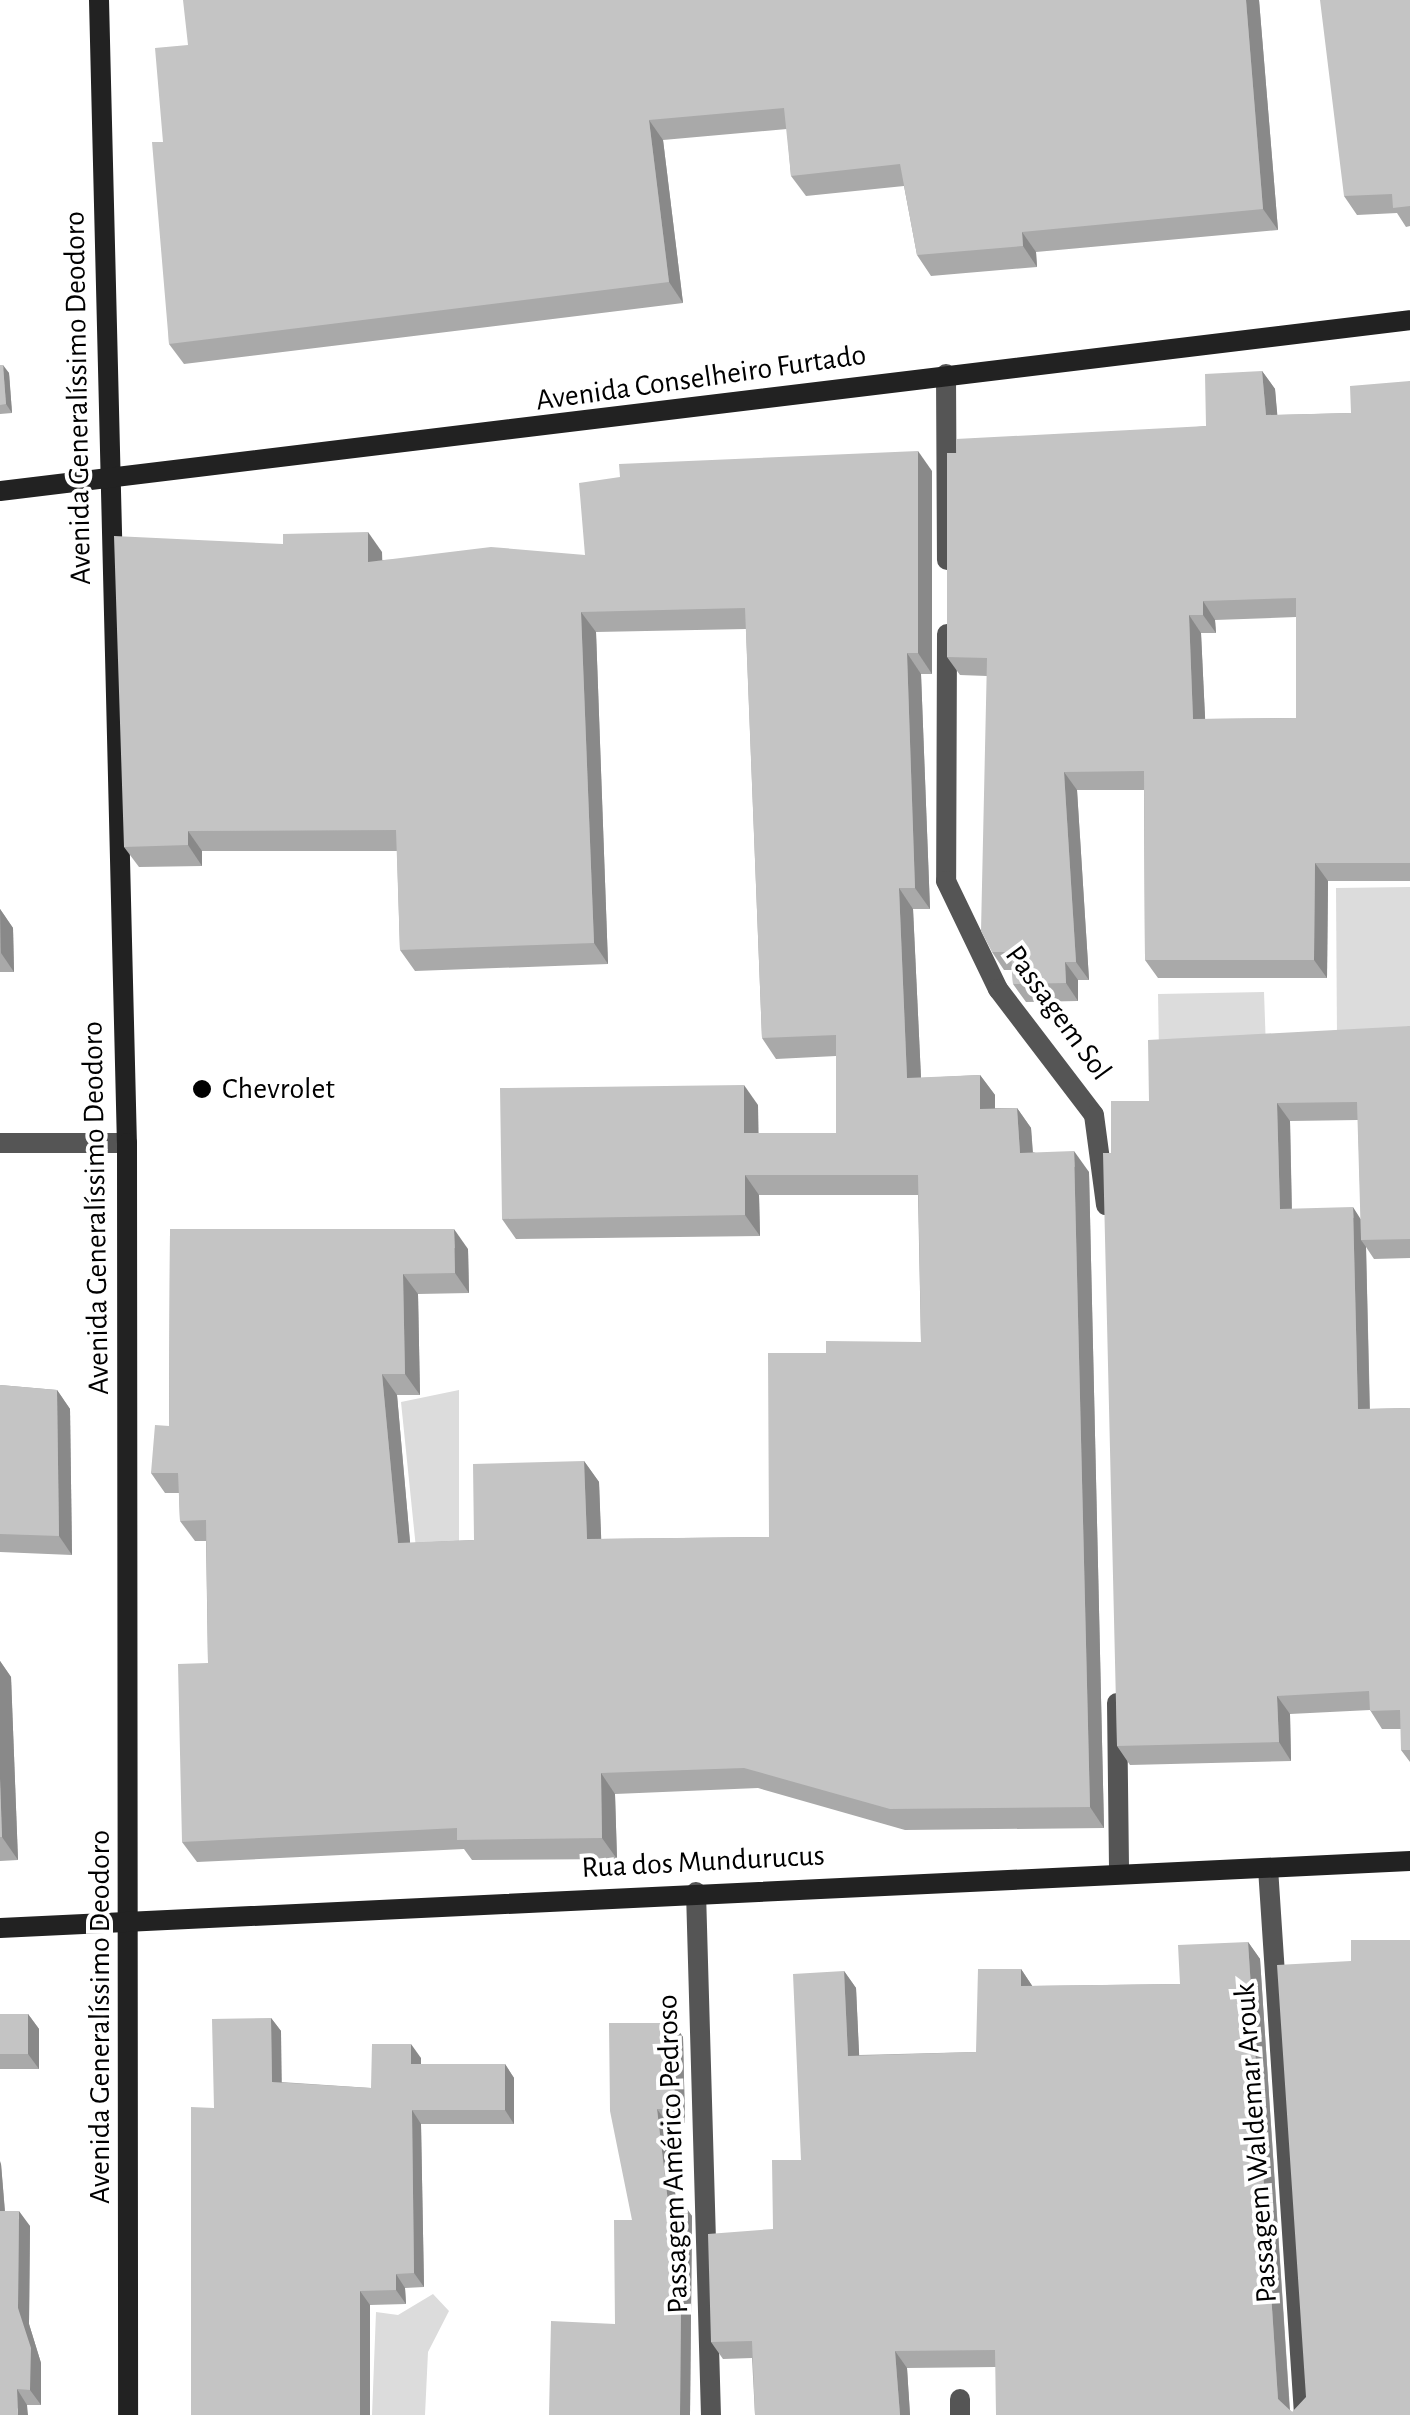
<!DOCTYPE html>
<html>
<head>
<meta charset="utf-8">
<style>
	body { margin:0 }
	#map { position:relative; width:1410px; height:2415px; overflow:hidden; background:#fff; font-family:"Alegreya Sans",sans-serif }
	div>[style] { position:absolute }
	[style*='--x'] { left:calc(var(--x)*1px); top:calc(var(--y)*1px); width:calc(var(--w)*1px); rotate:calc(var(--a)*1deg) }
	.green>* { inset:0; background:#dcdcdc }
	.lane>* { height:20px; margin:-10px; padding:0 10px; transform-origin:10px; border-radius:10px; background:#555 }
	.street>* { height:20px; margin:-10px; padding:0 10px; transform-origin:10px; border-radius:10px; background:#555 }
	.secondary>* { height:20px; margin:-10px; padding:0 10px; transform-origin:10px; border-radius:10px; background:#222 }
	.wall>* { inset:0; background:#a9a9a9 }
	.shaded-wall>* { inset:0; background:#898989 }
	.building>* { inset:0; background:#c4c4c4 }
	.dots>* { width:28px; height:28px; translate:-50% -50%; box-sizing:border-box; border:5px solid #fff; border-radius:50% }
	span { translate:-50% -50%; white-space:nowrap; text-align:center; line-height:1.15; -webkit-text-stroke:8px #fff; paint-order:stroke }
	.street-label { font-size:30px; color:#000 }
	.poi-label { font-size:30px; color:#000 }
	.left { translate:0 -50%; text-align:left }
</style>
</head>
<body>
<div id="map">
	<div class="green">
		<div style="clip-path:polygon(1410px 887px,1410px 1037px,1337px 1038px,1336px 888px)"></div>
		<div style="clip-path:polygon(1264px 992px,1266px 1049px,1159px 1051px,1158px 994px)"></div>
		<div style="clip-path:polygon(459px 1390px,459px 1568px,417px 1558px,401px 1402px)"></div>
		<div style="clip-path:polygon(433px 2294px,449px 2311px,428px 2352px,425px 2415px,372px 2415px,376px 2312px,398px 2315px)"></div>
	</div>
	<div class="lane">
		<div style="--x:960;--y:2399;--w:16;--a:90"></div>
	</div>
	<div class="street">
		<div style="--x:946;--y:374;--w:186;--a:89.7"></div>
		<div style="--x:947;--y:634;--w:247;--a:90.2"></div>
		<div style="--x:946;--y:881;--w:120;--a:64.3"></div>
		<div style="--x:998;--y:989;--w:158;--a:52.7"></div>
		<div style="--x:1094;--y:1115;--w:91;--a:82.4"></div>
		<div style="--x:0;--y:1143;--w:127;--a:0"></div>
		<div style="--x:1117;--y:1703;--w:168;--a:89.3"></div>
		<div style="--x:1268;--y:1868;--w:548;--a:86.23"></div>
		<div style="--x:696;--y:1892;--w:523;--a:88.36"></div>
	</div>
	<div class="secondary">
		<div style="--x:99;--y:0;--w:1143;--a:88.6"></div>
		<div style="--x:127;--y:1143;--w:1272;--a:89.95"></div>
		<div style="--x:0;--y:491;--w:1420;--a:-6.91"></div>
		<div style="--x:0;--y:1928;--w:1412;--a:-2.72"></div>
	</div>
	<div class="wall">
		<div style="clip-path:polygon(1259px 0,1278px 230px,1036px 252px,1037px 267px,931px 276px,917px 255px,904px 186px,806px 196px,791px 176px,787px 129px,663px 140px,683px 303px,184px 364px,169px 344px,163px 142px,188px 45px)"></div>
		<div style="clip-path:polygon(1410px 0,1410px 226px,1406px 227px,1397px 213px,1357px 215px,1344px 196px)"></div>
		<div style="clip-path:polygon(0 365px,9px 373px,12px 413px,0 414px)"></div>
		<div style="clip-path:polygon(evenodd,1262px 371px,1275px 389px,1277px 415px,1351px 413px,1410px 381px,1410px 881px,1328px 881px,1327px 978px,1158px 978px,1145px 960px,1144px 790px,1077px 790px,1089px 980px,1078px 980px,1078px 1001px,1026px 1002px,1013px 984px,1012px 970px,1004px 970px,992px 952px,987px 676px,960px 675px,947px 657px,957px 453px,1206px 426px,1262px 371px,1296px 617px,1296px 718px,1205px 719px,1201px 633px,1216px 633px,1215px 620px,1296px 617px)"></div>
		<div style="clip-path:polygon(932px 471px,932px 674px,921px 674px,930px 909px,913px 909px,921px 1078px,980px 1075px,995px 1095px,995px 1108px,1017px 1108px,1031px 1128px,1033px 1152px,1089px 1172px,1104px 1828px,905px 1830px,758px 1788px,615px 1794px,617px 1859px,472px 1860px,464px 1849px,197px 1862px,182px 1842px,208px 1663px,206px 1541px,195px 1541px,180px 1521px,179px 1493px,165px 1493px,151px 1473px,169px 1426px,170px 1229px,468px 1249px,469px 1293px,418px 1294px,420px 1395px,397px 1395px,410px 1543px,474px 1540px,584px 1461px,599px 1482px,601px 1539px,769px 1537px,826px 1353px,921px 1342px,918px 1195px,759px 1195px,760px 1236px,516px 1239px,502px 1219px,758px 1105px,758px 1133px,836px 1133px,836px 1056px,776px 1059px,762px 1038px,746px 629px,596px 632px,608px 964px,415px 971px,400px 950px,397px 851px,202px 851px,202px 866px,139px 867px,124px 847px,283px 544px,382px 552px,382px 560px,585px 555px)"></div>
		<div style="clip-path:polygon(0 909px,13px 928px,14px 972px,0 972px)"></div>
		<div style="clip-path:polygon(evenodd,1410px 1026px,1410px 1258px,1374px 1259px,1366px 1247px,1370px 1409px,1410px 1408px,1410px 1762px,1401px 1750px,1401px 1729px,1382px 1729px,1370px 1710px,1290px 1714px,1291px 1761px,1130px 1765px,1117px 1746px,1111px 1153px,1149px 1101px,1410px 1026px,1358px 1120px,1361px 1219px,1292px 1209px,1290px 1121px,1358px 1120px)"></div>
		<div style="clip-path:polygon(0 1385px,57px 1390px,70px 1409px,72px 1555px,0 1552px)"></div>
		<div style="clip-path:polygon(0 1661px,11px 1677px,18px 1860px,0 1861px)"></div>
		<div style="clip-path:polygon(1248px 1942px,1260px 1959px,1290px 2410px,1292px 2412px,1410px 2415px,996px 2415px,996px 2367px,907px 2368px,910px 2415px,755px 2415px,752px 2358px,723px 2359px,711px 2342px,773px 2229px,801px 2160px,844px 1971px,856px 1988px,859px 2055px,976px 2052px,1021px 1969px,1032px 1986px,1180px 1984px)"></div>
		<div style="clip-path:polygon(0 2014px,28px 2014px,39px 2029px,39px 2069px,0 2069px)"></div>
		<div style="clip-path:polygon(271px 2018px,281px 2031px,281px 2082px,371px 2088px,421px 2058px,421px 2064px,505px 2064px,514px 2078px,514px 2124px,421px 2124px,424px 2287px,405px 2288px,406px 2304px,370px 2305px,370px 2415px,191px 2415px,214px 2108px)"></div>
		<div style="clip-path:polygon(673px 2023px,683px 2037px,685px 2123px,667px 2123px,676px 2202px,692px 2216px,690px 2415px,549px 2415px,615px 2324px,632px 2220px)"></div>
		<div style="clip-path:polygon(1px 2164px,5px 2211px,30px 2226px,29px 2324px,41px 2363px,41px 2405px,27px 2405px,0 2415px)"></div>
	</div>
	<div class="shaded-wall">
		<div style="clip-path:polygon(1246px 0,1259px 0,1278px 230px,1263px 209px)"></div>
		<div style="clip-path:polygon(649px 120px,663px 140px,683px 303px,669px 282px)"></div>
		<div style="clip-path:polygon(1022px 232px,1036px 252px,1037px 267px,1023px 246px)"></div>
		<div style="clip-path:polygon(3px 365px,9px 373px,12px 413px,6px 404px)"></div>
		<div style="clip-path:polygon(1262px 371px,1275px 389px,1279px 433px,1266px 415px)"></div>
		<div style="clip-path:polygon(918px 451px,932px 471px,932px 674px,918px 653px)"></div>
		<div style="clip-path:polygon(368px 532px,382px 552px,383px 583px,368px 562px)"></div>
		<div style="clip-path:polygon(1203px 601px,1215px 620px,1216px 633px,1203px 615px)"></div>
		<div style="clip-path:polygon(581px 612px,596px 632px,608px 964px,594px 943px)"></div>
		<div style="clip-path:polygon(1189px 615px,1201px 633px,1206px 737px,1193px 719px)"></div>
		<div style="clip-path:polygon(907px 653px,921px 674px,930px 909px,915px 888px)"></div>
		<div style="clip-path:polygon(1064px 772px,1077px 790px,1089px 980px,1076px 962px)"></div>
		<div style="clip-path:polygon(188px 831px,202px 851px,202px 866px,188px 845px)"></div>
		<div style="clip-path:polygon(1315px 863px,1328px 881px,1327px 978px,1314px 960px)"></div>
		<div style="clip-path:polygon(899px 888px,913px 909px,922px 1099px,907px 1078px)"></div>
		<div style="clip-path:polygon(0 909px,13px 928px,14px 972px,1px 953px)"></div>
		<div style="clip-path:polygon(1065px 962px,1078px 980px,1078px 1001px,1066px 983px)"></div>
		<div style="clip-path:polygon(980px 1075px,995px 1095px,995px 1129px,980px 1109px)"></div>
		<div style="clip-path:polygon(744px 1085px,758px 1105px,759px 1154px,744px 1133px)"></div>
		<div style="clip-path:polygon(1277px 1103px,1290px 1121px,1292px 1227px,1280px 1209px)"></div>
		<div style="clip-path:polygon(1017px 1108px,1031px 1128px,1034px 1173px,1020px 1153px)"></div>
		<div style="clip-path:polygon(1074px 1151px,1089px 1172px,1104px 1828px,1090px 1807px)"></div>
		<div style="clip-path:polygon(745px 1175px,759px 1195px,760px 1236px,745px 1215px)"></div>
		<div style="clip-path:polygon(1353px 1207px,1365px 1226px,1361px 1240px,1366px 1247px,1370px 1427px,1358px 1409px)"></div>
		<div style="clip-path:polygon(454px 1229px,468px 1249px,469px 1293px,455px 1273px)"></div>
		<div style="clip-path:polygon(403px 1274px,418px 1294px,420px 1395px,405px 1374px)"></div>
		<div style="clip-path:polygon(382px 1374px,397px 1395px,412px 1564px,398px 1543px)"></div>
		<div style="clip-path:polygon(57px 1390px,70px 1409px,72px 1555px,59px 1536px)"></div>
		<div style="clip-path:polygon(584px 1461px,599px 1482px,602px 1559px,587px 1539px)"></div>
		<div style="clip-path:polygon(0 1661px,11px 1677px,18px 1860px,2px 1837px,0 1779px)"></div>
		<div style="clip-path:polygon(1277px 1696px,1290px 1714px,1291px 1761px,1279px 1742px)"></div>
		<div style="clip-path:polygon(601px 1773px,615px 1794px,617px 1859px,602px 1838px)"></div>
		<div style="clip-path:polygon(1248px 1942px,1260px 1959px,1290px 2415px,1278px 2399px)"></div>
		<div style="clip-path:polygon(1021px 1969px,1033px 1987px,1021px 1986px)"></div>
		<div style="clip-path:polygon(844px 1971px,856px 1988px,860px 2073px,848px 2056px)"></div>
		<div style="clip-path:polygon(28px 2014px,39px 2029px,39px 2069px,28px 2054px)"></div>
		<div style="clip-path:polygon(271px 2018px,281px 2031px,282px 2096px,272px 2082px)"></div>
		<div style="clip-path:polygon(673px 2023px,683px 2037px,685px 2123px,675px 2109px)"></div>
		<div style="clip-path:polygon(411px 2044px,421px 2058px,421px 2078px,411px 2064px)"></div>
		<div style="clip-path:polygon(505px 2064px,514px 2078px,514px 2124px,505px 2110px)"></div>
		<div style="clip-path:polygon(657px 2109px,667px 2123px,678px 2216px,668px 2202px)"></div>
		<div style="clip-path:polygon(412px 2110px,421px 2124px,424px 2287px,414px 2273px)"></div>
		<div style="clip-path:polygon(0 2161px,1px 2164px,6px 2226px,0 2218px)"></div>
		<div style="clip-path:polygon(682px 2202px,692px 2216px,690px 2415px,680px 2415px)"></div>
		<div style="clip-path:polygon(19px 2211px,30px 2226px,29px 2324px,41px 2363px,41px 2405px,30px 2390px,18px 2308px)"></div>
		<div style="clip-path:polygon(396px 2274px,405px 2288px,406px 2304px,396px 2290px)"></div>
		<div style="clip-path:polygon(360px 2291px,370px 2305px,370px 2415px,360px 2415px)"></div>
		<div style="clip-path:polygon(895px 2351px,907px 2368px,910px 2415px,900px 2415px)"></div>
		<div style="clip-path:polygon(17px 2389px,27px 2405px,28px 2415px,18px 2415px)"></div>
	</div>
	<div class="building">
		<div style="clip-path:polygon(183px 0,1246px 0,1263px 209px,1022px 232px,1023px 246px,917px 255px,900px 164px,791px 176px,784px 108px,649px 120px,669px 282px,169px 344px,152px 142px,163px 142px,155px 48px,188px 45px)"></div>
		<div style="clip-path:polygon(1320px 0,1410px 0,1410px 206px,1393px 208px,1392px 194px,1344px 196px)"></div>
		<div style="clip-path:polygon(0 365px,3px 365px,6px 404px,0 405px)"></div>
		<div style="clip-path:polygon(evenodd,1262px 371px,1266px 415px,1351px 413px,1350px 386px,1410px 381px,1410px 863px,1315px 863px,1314px 960px,1145px 960px,1144px 771px,1064px 772px,1076px 962px,1065px 962px,1066px 983px,1013px 984px,1011px 952px,992px 952px,981px 931px,987px 658px,947px 657px,947px 453px,957px 453px,956px 439px,1206px 426px,1205px 374px,1262px 371px,1296px 598px,1296px 718px,1193px 719px,1189px 615px,1203px 615px,1203px 601px,1296px 598px)"></div>
		<div style="clip-path:polygon(918px 451px,918px 653px,907px 653px,915px 888px,899px 888px,907px 1078px,980px 1075px,980px 1109px,1017px 1108px,1020px 1153px,1074px 1151px,1090px 1807px,890px 1809px,744px 1768px,601px 1773px,602px 1838px,457px 1840px,457px 1828px,182px 1842px,178px 1664px,208px 1663px,206px 1520px,180px 1521px,178px 1473px,151px 1473px,155px 1425px,169px 1426px,170px 1229px,454px 1229px,455px 1273px,403px 1274px,405px 1374px,382px 1374px,398px 1543px,474px 1540px,473px 1464px,584px 1461px,587px 1539px,769px 1537px,768px 1353px,826px 1353px,826px 1341px,921px 1342px,918px 1175px,745px 1175px,745px 1215px,502px 1219px,500px 1088px,744px 1085px,744px 1133px,836px 1133px,836px 1035px,762px 1038px,745px 608px,581px 612px,594px 943px,400px 950px,396px 830px,188px 831px,188px 845px,124px 847px,114px 536px,283px 544px,283px 534px,368px 532px,368px 562px,491px 547px,585px 555px,579px 483px,620px 477px,619px 464px)"></div>
		<div style="clip-path:polygon(1410px 1026px,1410px 1239px,1361px 1240px,1357px 1102px,1277px 1103px,1280px 1209px,1353px 1207px,1358px 1409px,1410px 1408px,1410px 1750px,1401px 1750px,1400px 1710px,1370px 1711px,1369px 1691px,1277px 1696px,1279px 1742px,1117px 1746px,1103px 1153px,1111px 1153px,1111px 1101px,1149px 1101px,1148px 1040px)"></div>
		<div style="clip-path:polygon(0 1385px,57px 1390px,59px 1536px,0 1534px)"></div>
		<div style="clip-path:polygon(0 1779px,2px 1837px,0 1837px)"></div>
		<div style="clip-path:polygon(1351px 1940px,1410px 1940px,1410px 2415px,996px 2415px,995px 2350px,895px 2351px,900px 2415px,755px 2415px,752px 2341px,711px 2342px,708px 2234px,773px 2229px,772px 2160px,801px 2160px,793px 1974px,844px 1971px,848px 2056px,976px 2052px,978px 1969px,1021px 1969px,1021px 1986px,1180px 1984px,1178px 1945px,1248px 1942px,1278px 2399px,1292px 2412px,1306px 2397px,1277px 1965px,1351px 1961px)"></div>
		<div style="clip-path:polygon(0 2014px,28px 2014px,28px 2054px,0 2054px)"></div>
		<div style="clip-path:polygon(271px 2018px,272px 2082px,371px 2088px,372px 2044px,411px 2044px,411px 2064px,505px 2064px,505px 2110px,412px 2110px,414px 2273px,396px 2274px,396px 2290px,360px 2291px,360px 2415px,191px 2415px,191px 2107px,214px 2108px,212px 2019px)"></div>
		<div style="clip-path:polygon(609px 2023px,673px 2023px,675px 2109px,657px 2109px,668px 2202px,682px 2202px,680px 2415px,549px 2415px,551px 2321px,615px 2324px,614px 2220px,632px 2220px,610px 2111px)"></div>
		<div style="clip-path:polygon(0 2211px,19px 2211px,18px 2308px,31px 2348px,30px 2390px,17px 2389px,18px 2415px,0 2415px)"></div>
	</div>
	<div class="dots">
		<div style="left:202px;top:1089px;background:#000"></div>
	</div>
	<div class="street-label">
		<span style="left:701px;top:378px;rotate:-8deg">Avenida Conselheiro Furtado</span>
		<span style="left:78px;top:398px;rotate:-91deg">Avenida Generalíssimo Deodoro</span>
		<span style="left:1058px;top:1013px;rotate:54deg">Passagem Sol</span>
		<span style="left:96px;top:1208px;rotate:-91deg">Avenida Generalíssimo Deodoro</span>
		<span style="left:703px;top:1862px;rotate:-3deg">Rua dos Mundurucus</span>
		<span style="left:100px;top:2017px;rotate:-90deg">Avenida Generalíssimo Deodoro</span>
		<span style="left:1256px;top:2143px;rotate:-94deg">Passagem Waldemar Arouk</span>
		<span style="left:673px;top:2154px;rotate:-92deg">Passagem Américo Pedroso</span>
	</div>
	<div class="poi-label">
		<span class="left" style="left:222px;top:1089px">Chevrolet</span>
	</div>
</div>
</body>
</html>
